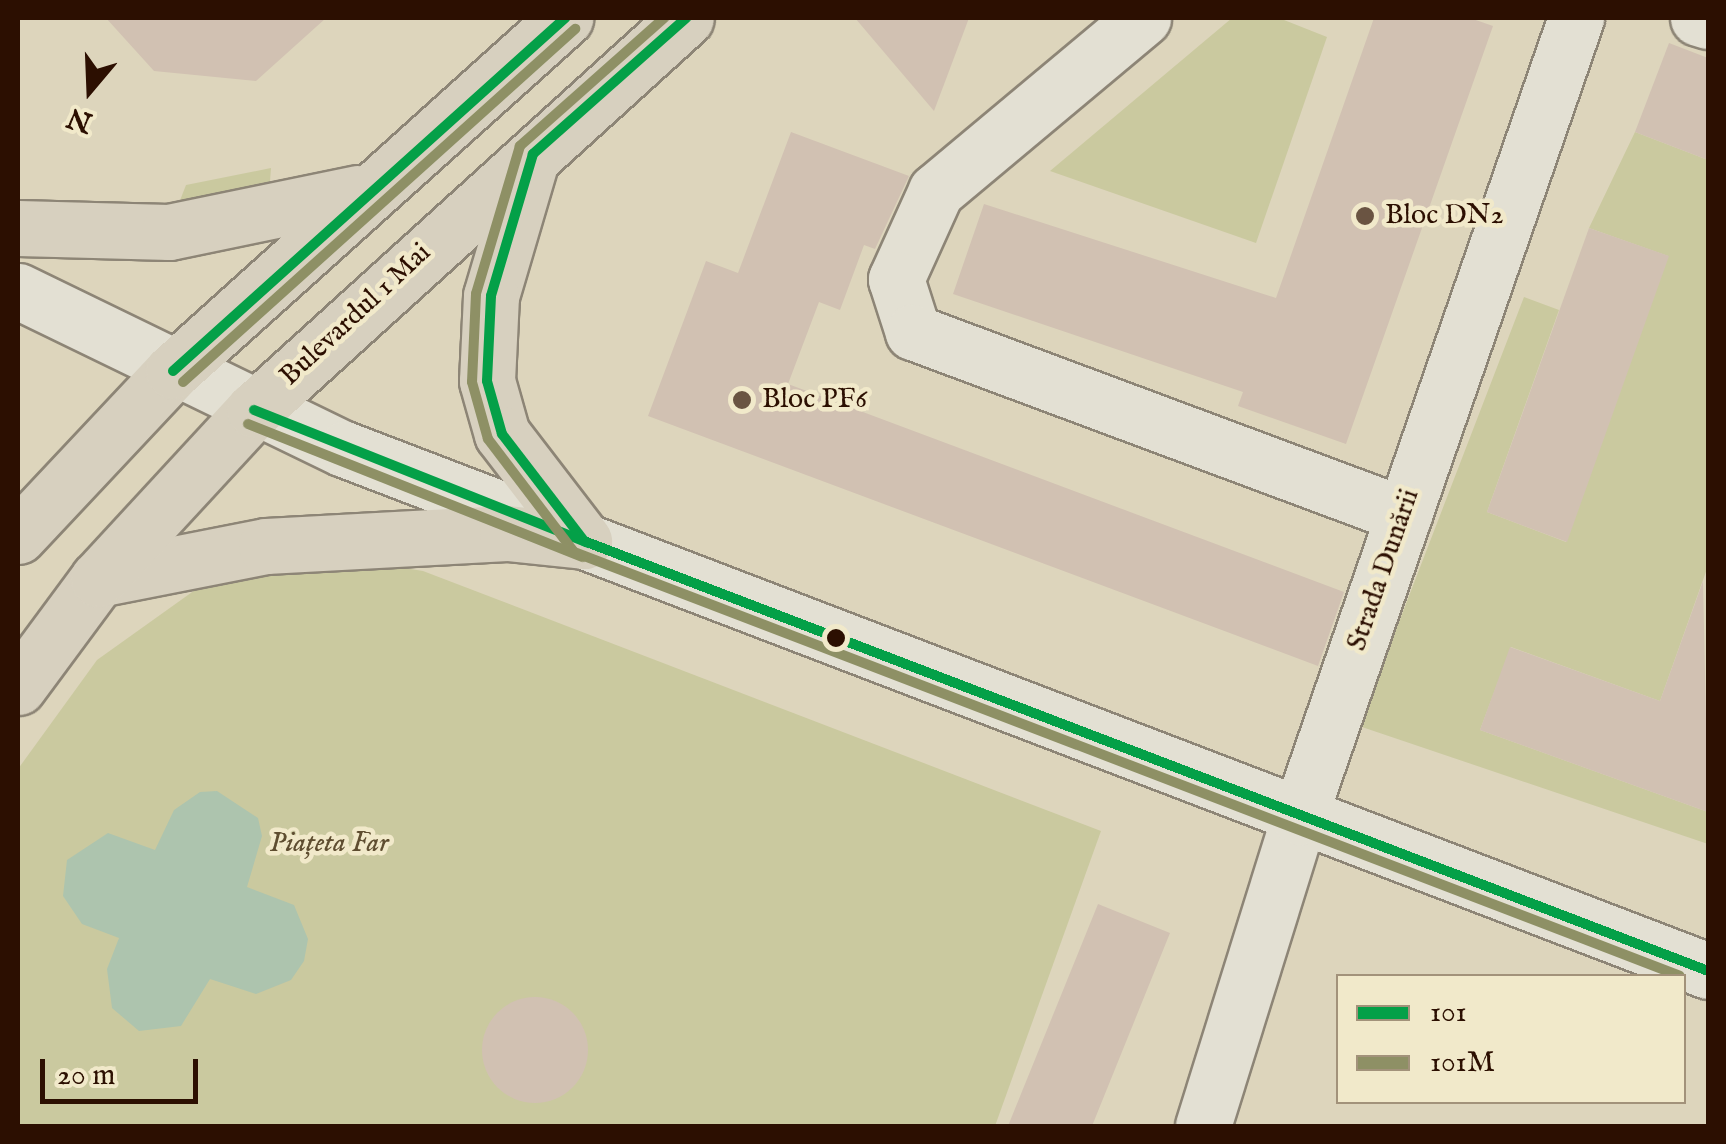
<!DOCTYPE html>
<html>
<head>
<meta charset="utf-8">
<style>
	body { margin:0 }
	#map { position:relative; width:1726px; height:1144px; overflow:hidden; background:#ddd5bc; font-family:"IM FELL English",serif }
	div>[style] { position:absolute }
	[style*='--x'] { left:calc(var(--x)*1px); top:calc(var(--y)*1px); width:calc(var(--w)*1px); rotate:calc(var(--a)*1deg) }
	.green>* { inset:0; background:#cac99f }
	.water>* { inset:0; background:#adc4ae }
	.building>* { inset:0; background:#d1c1b2 }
	.round { border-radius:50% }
	.roads { filter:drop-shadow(2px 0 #8d8576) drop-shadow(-2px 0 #8d8576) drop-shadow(0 2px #8d8576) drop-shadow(0 -2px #8d8576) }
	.minor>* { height:55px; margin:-27.5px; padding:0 27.5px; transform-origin:27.5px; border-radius:27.5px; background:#e3e0d3 }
	.major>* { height:55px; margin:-27.5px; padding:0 27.5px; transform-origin:27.5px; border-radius:27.5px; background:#d7d0bf }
	.bus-1>* { height:10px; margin:-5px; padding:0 5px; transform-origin:5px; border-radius:5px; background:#04a048 }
	.bus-2>* { height:10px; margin:-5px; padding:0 5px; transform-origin:5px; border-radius:5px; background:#8e9065 }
	.dots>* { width:28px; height:28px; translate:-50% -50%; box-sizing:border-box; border:5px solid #f1e9ca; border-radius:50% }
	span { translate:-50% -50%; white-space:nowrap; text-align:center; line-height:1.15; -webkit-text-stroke:9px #f1e9ca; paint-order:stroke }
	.poi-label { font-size:28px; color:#2c0f01 }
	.left { translate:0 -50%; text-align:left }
	.street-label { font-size:28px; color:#2c0f01 }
	.park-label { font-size:28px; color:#5e4d30; font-style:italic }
	.frame { position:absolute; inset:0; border:20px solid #2c0f01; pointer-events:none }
	.legend { position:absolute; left:1336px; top:974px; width:350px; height:130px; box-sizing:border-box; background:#f1e9ca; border:2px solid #a2927a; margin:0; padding:12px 18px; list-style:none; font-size:30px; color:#2c0f01 }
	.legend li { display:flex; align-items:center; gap:20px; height:50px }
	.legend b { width:50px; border:2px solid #a2927a }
	.north { position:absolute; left:40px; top:40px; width:100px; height:100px; -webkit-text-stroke:8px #f1e9ca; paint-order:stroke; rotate:199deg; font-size:28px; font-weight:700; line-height:40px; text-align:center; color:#2c0f01 }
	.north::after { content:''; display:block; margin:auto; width:35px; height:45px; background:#2c0f01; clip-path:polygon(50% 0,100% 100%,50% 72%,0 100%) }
	.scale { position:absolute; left:40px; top:1059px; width:158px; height:45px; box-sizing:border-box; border:5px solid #2c0f01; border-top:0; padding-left:12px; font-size:30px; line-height:35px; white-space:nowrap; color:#2c0f01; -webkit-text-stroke:8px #f1e9ca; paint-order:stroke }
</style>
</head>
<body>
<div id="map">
	<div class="green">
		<div style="clip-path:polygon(1232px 18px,1279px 18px,1327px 37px,1256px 243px,1050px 171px)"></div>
		<div style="clip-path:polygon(1635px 132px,1708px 160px,1708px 566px,1660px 701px,1511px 647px,1480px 730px,1708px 812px,1708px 844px,1359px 726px,1524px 297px,1559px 310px,1487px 512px,1566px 542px,1668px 256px,1589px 228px)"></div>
		<div style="clip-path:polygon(271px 168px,268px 208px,179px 203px,186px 185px)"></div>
		<div style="clip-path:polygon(329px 556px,423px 571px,1101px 831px,995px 1126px,18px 1126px,18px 769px,97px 660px,216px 575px)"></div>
	</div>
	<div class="water">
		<div style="clip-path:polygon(217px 791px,258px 818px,262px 836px,247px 887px,294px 905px,308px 939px,304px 961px,291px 980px,256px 994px,210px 979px,181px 1026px,139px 1031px,112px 1008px,107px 969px,119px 938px,82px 924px,63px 896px,67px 860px,108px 833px,155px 850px,174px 810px,200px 792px)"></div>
	</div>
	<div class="building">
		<div style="clip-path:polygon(106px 18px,326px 18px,256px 81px,154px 71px)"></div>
		<div style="clip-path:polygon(855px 18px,969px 18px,934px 111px)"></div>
		<div style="clip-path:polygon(1374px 18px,1470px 18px,1493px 26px,1346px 444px,1238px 406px,1243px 392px,953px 294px,984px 204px,1276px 298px)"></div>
		<div style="clip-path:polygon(1669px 43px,1708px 58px,1708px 160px,1635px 132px)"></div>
		<div style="clip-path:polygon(791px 132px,909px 176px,875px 249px,864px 245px,840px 310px,819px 302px,788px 384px,1344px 592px,1318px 666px,648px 416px,706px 261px,738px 273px)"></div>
		<div style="clip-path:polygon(1589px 228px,1669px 256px,1567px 542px,1487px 512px)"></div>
		<div style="clip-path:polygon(1703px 581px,1708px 812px,1480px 730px,1510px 647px,1660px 701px)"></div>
		<div style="clip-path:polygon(1098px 904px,1170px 933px,1092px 1126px,1008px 1126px)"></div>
		<div class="round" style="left:482px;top:997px;width:106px;height:106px"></div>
	</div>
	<div class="roads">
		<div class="minor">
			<div style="--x:1143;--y:18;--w:270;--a:140.1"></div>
			<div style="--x:936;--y:191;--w:97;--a:114.4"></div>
			<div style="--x:896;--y:279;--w:56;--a:72.2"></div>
			<div style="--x:913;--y:332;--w:524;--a:20.44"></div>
			<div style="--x:1698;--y:18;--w:10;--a:17"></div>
			<div style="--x:18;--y:291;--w:362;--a:25.9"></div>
			<div style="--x:344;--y:449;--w:1460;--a:20.94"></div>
			<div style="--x:1203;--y:1126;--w:324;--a:-72.7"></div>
			<div style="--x:1299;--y:817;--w:846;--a:-70.88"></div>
		</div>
		<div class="major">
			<div style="--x:531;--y:160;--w:142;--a:106.4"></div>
			<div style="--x:491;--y:296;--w:85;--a:92.7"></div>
			<div style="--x:487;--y:381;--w:55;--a:74.2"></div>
			<div style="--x:502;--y:434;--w:135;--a:52.5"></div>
			<div style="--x:18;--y:228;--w:151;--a:1.5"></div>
			<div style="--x:169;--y:232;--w:192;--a:-11.7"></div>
			<div style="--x:18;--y:536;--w:226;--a:-46.8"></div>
			<div style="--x:173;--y:371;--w:528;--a:-42"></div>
			<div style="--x:98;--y:579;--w:171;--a:-11.1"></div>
			<div style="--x:266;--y:546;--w:241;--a:-3.1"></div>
			<div style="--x:507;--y:533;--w:77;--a:5.9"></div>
			<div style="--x:18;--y:687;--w:134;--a:-53.5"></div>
			<div style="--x:98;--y:579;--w:230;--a:-47.3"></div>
			<div style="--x:254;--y:410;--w:583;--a:-42.22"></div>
		</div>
	</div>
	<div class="bus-1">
		<div style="--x:686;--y:18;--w:205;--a:138.4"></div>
		<div style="--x:533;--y:154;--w:148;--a:106.5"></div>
		<div style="--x:491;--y:296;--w:85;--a:92.7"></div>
		<div style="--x:487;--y:381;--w:55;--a:74.2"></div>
		<div style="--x:502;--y:434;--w:135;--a:52.5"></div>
		<div style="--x:584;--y:541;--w:1203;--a:20.93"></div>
		<div style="--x:173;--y:371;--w:528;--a:-42"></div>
		<div style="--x:254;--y:410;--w:360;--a:21.7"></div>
	</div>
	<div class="bus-2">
		<div style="--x:664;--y:18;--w:193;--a:138.4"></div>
		<div style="--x:520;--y:146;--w:154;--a:106.6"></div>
		<div style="--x:476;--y:294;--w:88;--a:92.6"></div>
		<div style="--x:472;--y:382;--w:59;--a:74.3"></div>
		<div style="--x:488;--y:439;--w:142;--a:52.7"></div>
		<div style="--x:574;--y:552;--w:1184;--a:20.97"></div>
		<div style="--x:183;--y:382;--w:528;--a:-42"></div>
		<div style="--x:248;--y:424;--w:360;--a:21.7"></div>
	</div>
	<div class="dots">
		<div style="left:1365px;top:216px;background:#6a5442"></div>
		<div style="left:742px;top:400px;background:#6a5442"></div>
		<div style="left:836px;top:638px;background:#2c0f01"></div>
	</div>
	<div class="poi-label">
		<span class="left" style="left:1385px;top:216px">Bloc DN2</span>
		<span class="left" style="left:762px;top:400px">Bloc PF6</span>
	</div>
	<div class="street-label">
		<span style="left:356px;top:315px;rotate:-43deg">Bulevardul 1 Mai</span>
		<span style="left:1384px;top:570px;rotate:-71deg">Strada Dunării</span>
	</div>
	<div class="park-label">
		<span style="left:329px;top:844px">Piațeta Far</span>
	</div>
	<div class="frame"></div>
	<ul class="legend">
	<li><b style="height:12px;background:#04a048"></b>101</li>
	<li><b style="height:12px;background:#8e9065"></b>101M</li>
	</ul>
	<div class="north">N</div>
	<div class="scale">20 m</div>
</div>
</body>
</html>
